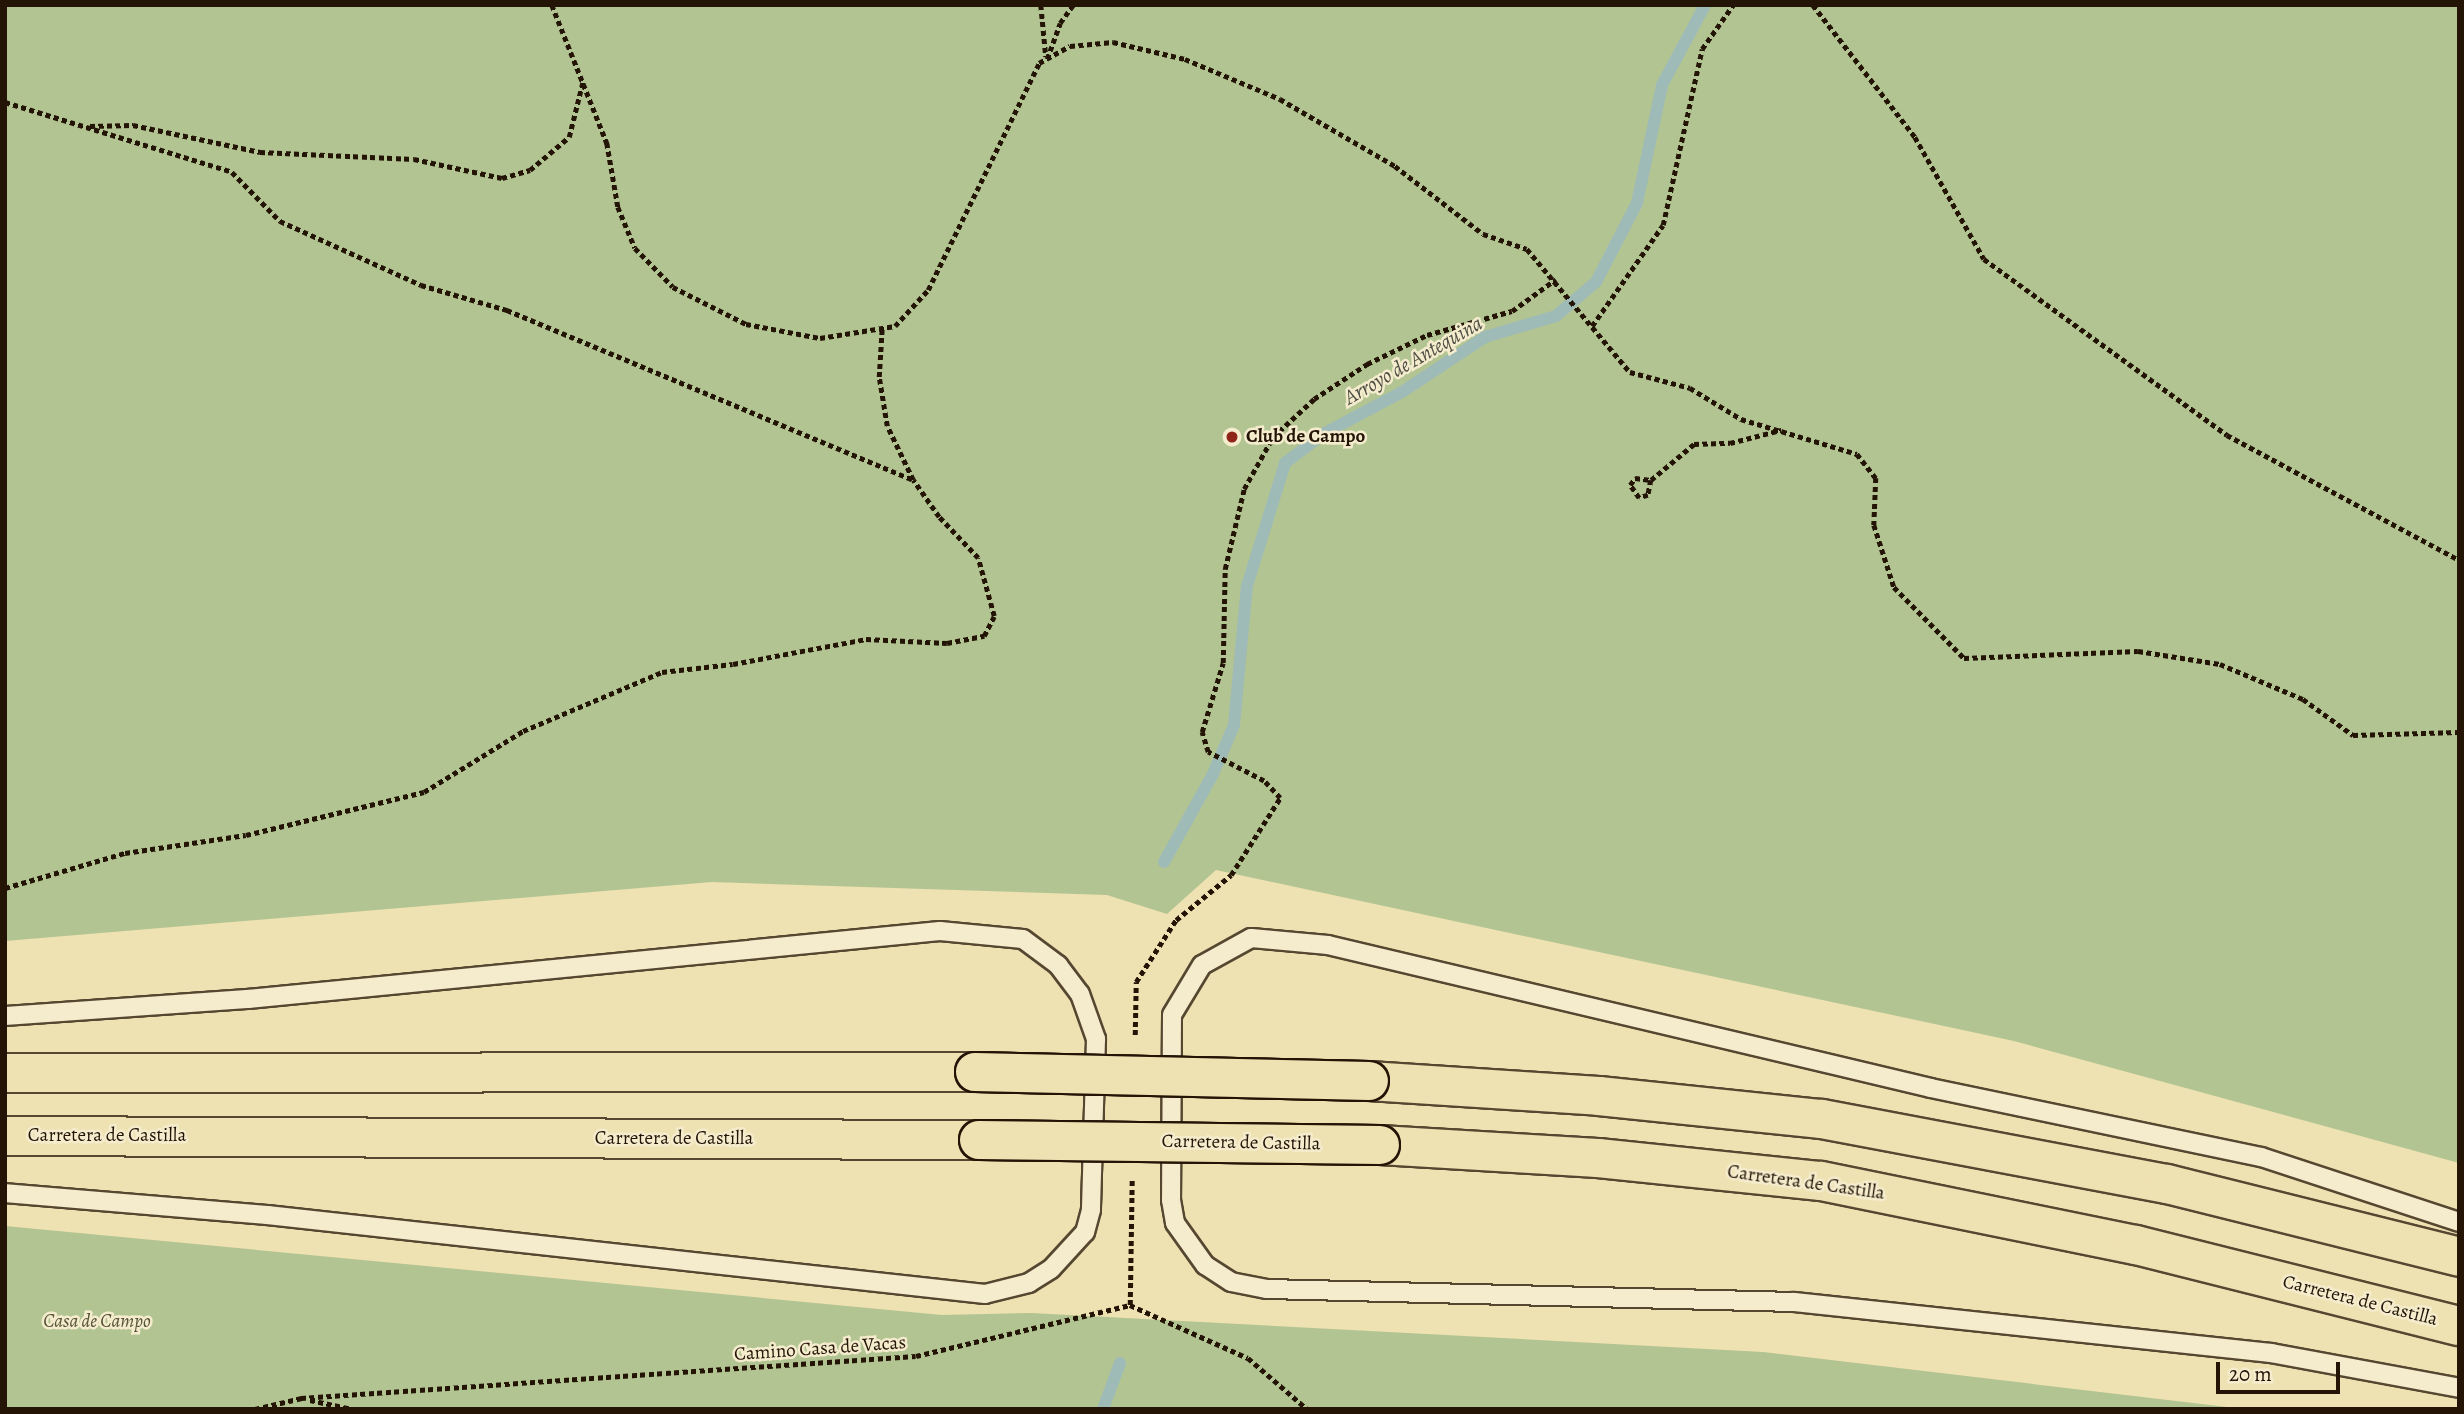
<!DOCTYPE html>
<html>
<head>
<meta charset="utf-8">
<style>
	body { margin:0 }
	#map { position:relative; width:2464px; height:1414px; overflow:hidden; background:#eee1b2; font-family:Alegreya,serif }
	div>[style] { position:absolute }
	[style*='--x'] { left:calc(var(--x)*1px); top:calc(var(--y)*1px); width:calc(var(--w)*1px); rotate:calc(var(--a)*1deg) }
	.green>* { inset:0; background:#b2c492 }
	.stream>* { height:12px; margin:-6px; padding:0 6px; transform-origin:6px; border-radius:6px; background:#9fbbb7 }
	.path>* { height:4.5px; margin-top:-2.25px; transform-origin:0; background:repeating-linear-gradient(90deg,#231406 0 5px,transparent 0 8.5px) }
	.roads { filter:drop-shadow(2px 0 #564731) drop-shadow(-2px 0 #564731) drop-shadow(0 2px #564731) drop-shadow(0 -2px #564731) }
	.service>* { height:18px; margin:-9px; padding:0 9px; transform-origin:9px; border-radius:9px; background:#f4eccd }
	.trunk>* { height:38px; margin:-19px; padding:0 19px; transform-origin:19px; border-radius:19px; background:#eee1b2 }
	.bridges { filter:drop-shadow(2px 0 #231406) drop-shadow(-2px 0 #231406) drop-shadow(0 2px #231406) drop-shadow(0 -2px #231406) }
	.trunk-bridge>* { height:38px; margin:-19px; padding:0 19px; transform-origin:19px; border-radius:19px; background:#eee1b2 }
	.dots>* { width:19px; height:19px; translate:-50% -50%; box-sizing:border-box; border:4px solid #f4eccd; border-radius:50% }
	span { translate:-50% -50%; white-space:nowrap; text-align:center; line-height:1.15; -webkit-text-stroke:5px #f4eccd; paint-order:stroke }
	.poi-label { font-size:19px; color:#231406; font-weight:700 }
	.left { translate:0 -50%; text-align:left }
	.street-label { font-size:19px; color:#231406 }
	.park-label { font-size:19px; color:#555237; font-style:italic }
	.water-label { font-size:21px; color:#4e4e44; font-style:italic }
	.frame { position:absolute; inset:0; border:7px solid #231406; pointer-events:none }
	.scale { position:absolute; left:2216px; top:1362px; width:124px; height:32px; box-sizing:border-box; border:4px solid #231406; border-top:0; padding-left:9px; font-size:21px; line-height:24px; white-space:nowrap; color:#231406; -webkit-text-stroke:5px #f4eccd; paint-order:stroke }
</style>
</head>
<body>
<div id="map">
	<div class="green">
		<div style="clip-path:polygon(5px 5px,2459px 5px,2459px 1163px,2014px 1041px,1216px 870px,1167px 914px,1107px 895px,712px 882px,5px 941px)"></div>
		<div style="clip-path:polygon(5px 1226px,942px 1315px,1031px 1313px,1763px 1352px,2244px 1409px,5px 1409px)"></div>
	</div>
	<div class="stream">
		<div style="--x:1164;--y:862;--w:101;--a:-60.9"></div>
		<div style="--x:1213;--y:774;--w:53;--a:-66.8"></div>
		<div style="--x:1234;--y:725;--w:140;--a:-84.7"></div>
		<div style="--x:1247;--y:586;--w:129;--a:-72.8"></div>
		<div style="--x:1285;--y:463;--w:48;--a:-37.3"></div>
		<div style="--x:1323;--y:434;--w:89;--a:-28"></div>
		<div style="--x:1402;--y:392;--w:100;--a:-33.5"></div>
		<div style="--x:1485;--y:337;--w:74;--a:-16.5"></div>
		<div style="--x:1556;--y:316;--w:52;--a:-40.4"></div>
		<div style="--x:1596;--y:282;--w:89;--a:-62.6"></div>
		<div style="--x:1637;--y:203;--w:121;--a:-78"></div>
		<div style="--x:1662;--y:85;--w:91;--a:-61.7"></div>
		<div style="--x:1103;--y:1409;--w:49;--a:-69.7"></div>
	</div>
	<div class="path">
		<div style="--x:552;--y:5;--w:149;--a:68.3"></div>
		<div style="--x:607;--y:143;--w:65;--a:80.2"></div>
		<div style="--x:618;--y:207;--w:44;--a:67.5"></div>
		<div style="--x:635;--y:248;--w:54;--a:45.7"></div>
		<div style="--x:673;--y:287;--w:82;--a:26.9"></div>
		<div style="--x:746;--y:324;--w:75;--a:10.7"></div>
		<div style="--x:820;--y:338;--w:76;--a:-9.1"></div>
		<div style="--x:895;--y:326;--w:49;--a:-47.5"></div>
		<div style="--x:928;--y:290;--w:253;--a:-63.9"></div>
		<div style="--x:1039;--y:63;--w:35;--a:-29"></div>
		<div style="--x:1070;--y:46;--w:43;--a:-5.3"></div>
		<div style="--x:1113;--y:42;--w:74;--a:13.3"></div>
		<div style="--x:1185;--y:59;--w:103;--a:22.8"></div>
		<div style="--x:1280;--y:99;--w:133;--a:30.2"></div>
		<div style="--x:1395;--y:166;--w:111;--a:37.7"></div>
		<div style="--x:1483;--y:234;--w:46;--a:18.8"></div>
		<div style="--x:1527;--y:249;--w:160;--a:50.1"></div>
		<div style="--x:1630;--y:372;--w:62;--a:14.9"></div>
		<div style="--x:1690;--y:388;--w:60;--a:31.3"></div>
		<div style="--x:1741;--y:419;--w:121;--a:16.8"></div>
		<div style="--x:1857;--y:454;--w:31;--a:52"></div>
		<div style="--x:1876;--y:478;--w:47;--a:92.4"></div>
		<div style="--x:1874;--y:525;--w:65;--a:72.1"></div>
		<div style="--x:1894;--y:587;--w:100;--a:45.4"></div>
		<div style="--x:1964;--y:658;--w:174;--a:-2.3"></div>
		<div style="--x:2138;--y:651;--w:83;--a:9"></div>
		<div style="--x:2220;--y:664;--w:90;--a:22.9"></div>
		<div style="--x:2303;--y:699;--w:62;--a:35.8"></div>
		<div style="--x:2353;--y:735;--w:106;--a:-1.6"></div>
		<div style="--x:1041;--y:5;--w:52;--a:84.5"></div>
		<div style="--x:1813;--y:5;--w:167;--a:52.3"></div>
		<div style="--x:1915;--y:137;--w:140;--a:60.5"></div>
		<div style="--x:1984;--y:259;--w:300;--a:35.9"></div>
		<div style="--x:2227;--y:435;--w:264;--a:28.3"></div>
		<div style="--x:1047;--y:59;--w:38;--a:-70"></div>
		<div style="--x:1060;--y:23;--w:22;--a:-54"></div>
		<div style="--x:5;--y:102;--w:238;--a:17.1"></div>
		<div style="--x:232;--y:172;--w:69;--a:45.6"></div>
		<div style="--x:280;--y:221;--w:155;--a:24.4"></div>
		<div style="--x:421;--y:285;--w:90;--a:16.2"></div>
		<div style="--x:507;--y:310;--w:440;--a:22.7"></div>
		<div style="--x:90;--y:126;--w:43;--a:-1.3"></div>
		<div style="--x:133;--y:125;--w:130;--a:12"></div>
		<div style="--x:260;--y:152;--w:154;--a:2.6"></div>
		<div style="--x:414;--y:159;--w:90;--a:12.2"></div>
		<div style="--x:502;--y:178;--w:29;--a:-16"></div>
		<div style="--x:530;--y:170;--w:51;--a:-40.2"></div>
		<div style="--x:569;--y:137;--w:58;--a:-76"></div>
		<div style="--x:1592;--y:326;--w:123;--a:-54.9"></div>
		<div style="--x:1663;--y:225;--w:180;--a:-77.5"></div>
		<div style="--x:1702;--y:49;--w:54;--a:-54.8"></div>
		<div style="--x:1651;--y:480;--w:15;--a:101"></div>
		<div style="--x:1648;--y:495;--w:9;--a:162"></div>
		<div style="--x:1639;--y:498;--w:16;--a:-125"></div>
		<div style="--x:1630;--y:485;--w:9;--a:-54"></div>
		<div style="--x:1635;--y:478;--w:16;--a:7"></div>
		<div style="--x:1651;--y:480;--w:56;--a:-39.9"></div>
		<div style="--x:1694;--y:444;--w:36;--a:-2"></div>
		<div style="--x:1730;--y:443;--w:53;--a:-14.3"></div>
		<div style="--x:5;--y:888;--w:125;--a:-16.3"></div>
		<div style="--x:125;--y:853;--w:122;--a:-8.5"></div>
		<div style="--x:246;--y:835;--w:183;--a:-13.6"></div>
		<div style="--x:424;--y:792;--w:116;--a:-31.6"></div>
		<div style="--x:523;--y:731;--w:151;--a:-23"></div>
		<div style="--x:662;--y:672;--w:71;--a:-6.4"></div>
		<div style="--x:733;--y:664;--w:135;--a:-10.6"></div>
		<div style="--x:866;--y:639;--w:81;--a:2.8"></div>
		<div style="--x:947;--y:643;--w:38;--a:-11"></div>
		<div style="--x:984;--y:636;--w:22;--a:-63"></div>
		<div style="--x:994;--y:616;--w:60;--a:-105.4"></div>
		<div style="--x:978;--y:558;--w:57;--a:-133.6"></div>
		<div style="--x:939;--y:517;--w:45;--a:-125.1"></div>
		<div style="--x:913;--y:480;--w:60;--a:-115.7"></div>
		<div style="--x:887;--y:426;--w:50;--a:-99.3"></div>
		<div style="--x:879;--y:377;--w:49;--a:-86.5"></div>
		<div style="--x:1135;--y:1035;--w:53;--a:-88.9"></div>
		<div style="--x:1136;--y:982;--w:74;--a:-57.2"></div>
		<div style="--x:1176;--y:920;--w:71;--a:-39.3"></div>
		<div style="--x:1231;--y:875;--w:91;--a:-57.5"></div>
		<div style="--x:1280;--y:798;--w:23;--a:-133"></div>
		<div style="--x:1264;--y:781;--w:63;--a:-152.6"></div>
		<div style="--x:1208;--y:752;--w:21;--a:-107"></div>
		<div style="--x:1202;--y:732;--w:72;--a:-73.1"></div>
		<div style="--x:1223;--y:663;--w:94;--a:-88.8"></div>
		<div style="--x:1225;--y:569;--w:82;--a:-76.6"></div>
		<div style="--x:1244;--y:489;--w:60;--a:-60.9"></div>
		<div style="--x:1273;--y:437;--w:56;--a:-42.8"></div>
		<div style="--x:1314;--y:399;--w:64;--a:-33.4"></div>
		<div style="--x:1367;--y:364;--w:67;--a:-25.8"></div>
		<div style="--x:1427;--y:335;--w:88;--a:-15.8"></div>
		<div style="--x:1512;--y:311;--w:54;--a:-36"></div>
		<div style="--x:1130;--y:1305;--w:125;--a:-89.1"></div>
		<div style="--x:301;--y:1398;--w:616;--a:-3.91"></div>
		<div style="--x:916;--y:1356;--w:220;--a:-13.4"></div>
		<div style="--x:1130;--y:1305;--w:129;--a:24.2"></div>
		<div style="--x:1248;--y:1358;--w:78;--a:40.8"></div>
		<div style="--x:310;--y:1400;--w:43;--a:12.1"></div>
		<div style="--x:255;--y:1409;--w:48;--a:-13.2"></div>
	</div>
	<div class="roads">
		<div class="service">
			<div style="--x:5;--y:1016;--w:244;--a:-4"></div>
			<div style="--x:248;--y:999;--w:695;--a:-5.61"></div>
			<div style="--x:940;--y:931;--w:83;--a:5.5"></div>
			<div style="--x:1023;--y:939;--w:44;--a:36.6"></div>
			<div style="--x:1058;--y:965;--w:36;--a:53"></div>
			<div style="--x:1080;--y:994;--w:48;--a:70.4"></div>
			<div style="--x:1096;--y:1039;--w:171;--a:91.7"></div>
			<div style="--x:1091;--y:1210;--w:23;--a:105"></div>
			<div style="--x:1085;--y:1232;--w:50;--a:132.6"></div>
			<div style="--x:1051;--y:1269;--w:26;--a:148"></div>
			<div style="--x:1029;--y:1283;--w:45;--a:166"></div>
			<div style="--x:985;--y:1294;--w:722;--a:-173.72"></div>
			<div style="--x:267;--y:1215;--w:263;--a:-175.2"></div>
			<div style="--x:2459;--y:1222;--w:208;--a:-161.8"></div>
			<div style="--x:2261;--y:1157;--w:337;--a:-168.2"></div>
			<div style="--x:1931;--y:1088;--w:620;--a:-166.66"></div>
			<div style="--x:1328;--y:945;--w:77;--a:-174.8"></div>
			<div style="--x:1251;--y:938;--w:56;--a:151.1"></div>
			<div style="--x:1202;--y:965;--w:58;--a:121"></div>
			<div style="--x:1172;--y:1015;--w:185;--a:90.3"></div>
			<div style="--x:1171;--y:1200;--w:23;--a:80"></div>
			<div style="--x:1175;--y:1223;--w:52;--a:54.5"></div>
			<div style="--x:1205;--y:1265;--w:31;--a:33"></div>
			<div style="--x:1231;--y:1282;--w:37;--a:11"></div>
			<div style="--x:1267;--y:1289;--w:527;--a:1.41"></div>
			<div style="--x:1794;--y:1302;--w:480;--a:6.1"></div>
			<div style="--x:2271;--y:1353;--w:191;--a:10.5"></div>
		</div>
		<div class="trunk">
			<div style="--x:5;--y:1073;--w:970;--a:-0.06"></div>
			<div style="--x:1369;--y:1081;--w:230;--a:3.7"></div>
			<div style="--x:1599;--y:1096;--w:224;--a:5.9"></div>
			<div style="--x:1822;--y:1119;--w:351;--a:10.7"></div>
			<div style="--x:2167;--y:1184;--w:301;--a:14"></div>
			<div style="--x:5;--y:1136;--w:974;--a:0.24"></div>
			<div style="--x:1380;--y:1145;--w:218;--a:3.4"></div>
			<div style="--x:1598;--y:1158;--w:224;--a:5.9"></div>
			<div style="--x:1821;--y:1181;--w:321;--a:11.5"></div>
			<div style="--x:2136;--y:1245;--w:333;--a:14.1"></div>
		</div>
	</div>
	<div class="bridges">
		<div class="trunk-bridge">
			<div style="--x:975;--y:1072;--w:394;--a:1.3"></div>
			<div style="--x:979;--y:1140;--w:401;--a:0.7"></div>
		</div>
	</div>
	<div class="dots">
		<div style="left:1232px;top:437px;background:#8f2418"></div>
	</div>
	<div class="poi-label">
		<span class="left" style="left:1246px;top:437px">Club de Campo</span>
	</div>
	<div class="street-label">
		<span style="left:107px;top:1136px">Carretera de Castilla</span>
		<span style="left:674px;top:1139px">Carretera de Castilla</span>
		<span style="left:1241px;top:1143px;rotate:1deg">Carretera de Castilla</span>
		<span style="left:1806px;top:1183px;rotate:8deg">Carretera de Castilla</span>
		<span style="left:2360px;top:1301px;rotate:14deg">Carretera de Castilla</span>
		<span style="left:820px;top:1349px;rotate:-4deg">Camino Casa de Vacas</span>
	</div>
	<div class="park-label">
		<span style="left:97px;top:1322px">Casa de Campo</span>
	</div>
	<div class="water-label">
		<span style="left:1413px;top:360px;rotate:-30deg">Arroyo de Antequina</span>
	</div>
	<div class="frame"></div>
	<div class="scale">20 m</div>
</div>
</body>
</html>
